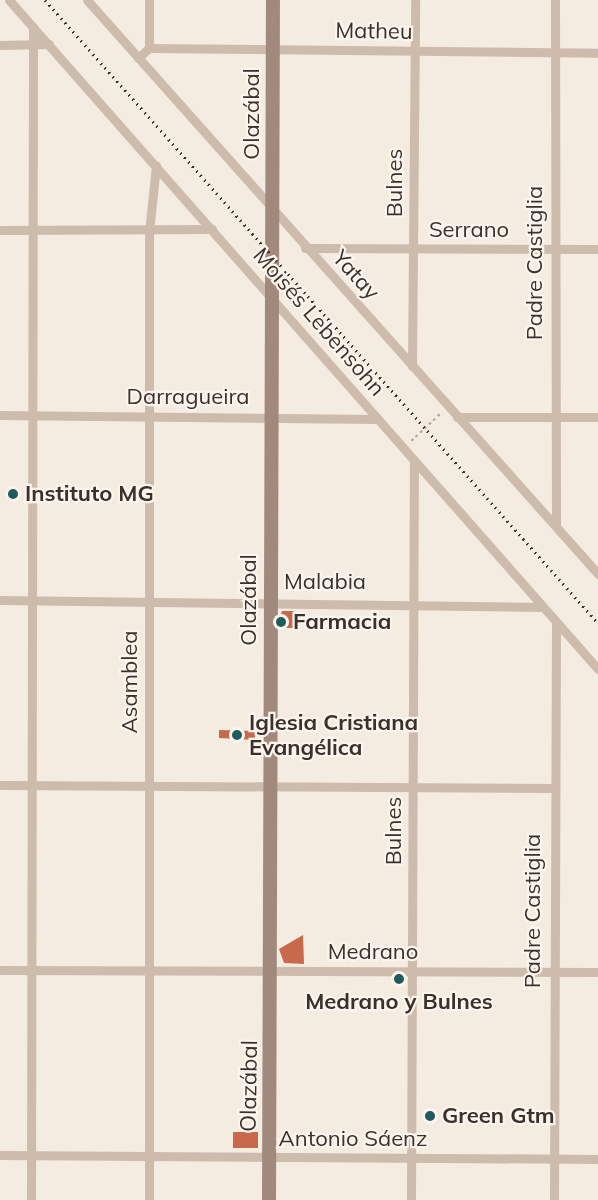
<!DOCTYPE html>
<html>
<head>
<meta charset="utf-8">
<style>
	body { margin:0 }
	#map { position:relative; width:598px; height:1200px; overflow:hidden; background:#f4ebe1; font-family:Mulish,sans-serif }
	div>[style] { position:absolute }
	[style*='--x'] { left:calc(var(--x)*1px); top:calc(var(--y)*1px); width:calc(var(--w)*1px); rotate:calc(var(--a)*1deg) }
	.building>* { inset:0; background:#c8694b }
	.path>* { height:1.5px; margin-top:-0.75px; transform-origin:0; background:repeating-linear-gradient(90deg,#b9a596 0 3px,transparent 0 6px) }
	.street>* { height:9px; margin:-4.5px; padding:0 4.5px; transform-origin:4.5px; border-radius:4.5px; background:#cdbbac }
	.secondary>* { height:14px; margin:-7px; padding:0 7px; transform-origin:7px; border-radius:7px; background:#a18a7d }
	.rail>* { height:3px; margin-top:-1.5px; transform-origin:0; background:repeating-linear-gradient(90deg,#3b302b 0 1.5px,transparent 0 6px) }
	.dots>* { width:16px; height:16px; translate:-50% -50%; box-sizing:border-box; border:3px solid #fbf5ee; border-radius:50% }
	span { translate:-50% -50%; white-space:nowrap; text-align:center; line-height:1.15; -webkit-text-stroke:4.5px #fbf5ee; paint-order:stroke }
	.street-label { font-size:22px; color:#3b302b }
	.poi-label { font-size:22px; color:#3b302b; font-weight:700 }
	.left { translate:0 -50%; text-align:left }
</style>
</head>
<body>
<div id="map">
	<div class="building">
		<div style="clip-path:polygon(282px 611px,294px 611px,294px 628px,277px 628px)"></div>
		<div style="clip-path:polygon(219px 730px,255px 731px,255px 740px,219px 738px)"></div>
		<div style="clip-path:polygon(303px 935px,304px 964px,284px 963px,279px 949px)"></div>
		<div style="clip-path:polygon(233px 1132px,258px 1132px,258px 1148px,233px 1148px)"></div>
	</div>
	<div class="path">
		<div style="--x:411;--y:441;--w:41;--a:-43"></div>
	</div>
	<div class="street">
		<div style="--x:9;--y:0;--w:891;--a:48.64"></div>
		<div style="--x:87;--y:0;--w:769;--a:48.32"></div>
		<div style="--x:555;--y:0;--w:526;--a:89.89"></div>
		<div style="--x:0;--y:45;--w:49;--a:-1.2"></div>
		<div style="--x:149;--y:48;--w:449;--a:0.6"></div>
		<div style="--x:138;--y:58;--w:15;--a:-42"></div>
		<div style="--x:149;--y:48;--w:48;--a:-90"></div>
		<div style="--x:0;--y:230;--w:212;--a:-0.3"></div>
		<div style="--x:305;--y:248;--w:293;--a:0.2"></div>
		<div style="--x:412;--y:366;--w:366;--a:-89.5"></div>
		<div style="--x:0;--y:415;--w:376;--a:0.6"></div>
		<div style="--x:457;--y:417;--w:141;--a:0"></div>
		<div style="--x:0;--y:600;--w:542;--a:0.74"></div>
		<div style="--x:0;--y:785;--w:553;--a:0.31"></div>
		<div style="--x:0;--y:970;--w:598;--a:0.19"></div>
		<div style="--x:0;--y:1155;--w:598;--a:0.38"></div>
		<div style="--x:31;--y:1200;--w:1173;--a:-89.9"></div>
		<div style="--x:149;--y:1200;--w:968;--a:-90"></div>
		<div style="--x:149;--y:232;--w:67;--a:-84"></div>
		<div style="--x:411;--y:1200;--w:738;--a:-89.77"></div>
		<div style="--x:554;--y:1200;--w:578;--a:-89.8"></div>
	</div>
	<div class="secondary">
		<div style="--x:269;--y:1200;--w:1200;--a:-89.81"></div>
	</div>
	<div class="rail">
		<div style="--x:45;--y:0;--w:833;--a:48.41"></div>
	</div>
	<div class="dots">
		<div style="left:13px;top:494px;background:#1f5a5e"></div>
		<div style="left:281px;top:622px;background:#1f5a5e"></div>
		<div style="left:237px;top:735px;background:#1f5a5e"></div>
		<div style="left:399px;top:979px;background:#1f5a5e"></div>
		<div style="left:430px;top:1116px;background:#1f5a5e"></div>
	</div>
	<div class="street-label">
		<span style="left:374px;top:31px;rotate:1deg">Matheu</span>
		<span style="left:252px;top:114px;rotate:-90deg">Olazábal</span>
		<span style="left:395px;top:183px;rotate:-90deg">Bulnes</span>
		<span style="left:469px;top:230px">Serrano</span>
		<span style="left:535px;top:263px;rotate:-90deg">Padre Castiglia</span>
		<span style="left:356px;top:275px;rotate:48deg">Yatay</span>
		<span style="left:319px;top:322px;rotate:49deg">Moisés Lebensohn</span>
		<span style="left:188px;top:397px">Darragueira</span>
		<span style="left:325px;top:582px">Malabia</span>
		<span style="left:249px;top:600px;rotate:-90deg">Olazábal</span>
		<span style="left:130px;top:682px;rotate:-90deg">Asamblea</span>
		<span style="left:394px;top:831px;rotate:-90deg">Bulnes</span>
		<span style="left:533px;top:911px;rotate:-90deg">Padre Castiglia</span>
		<span style="left:373px;top:952px">Medrano</span>
		<span style="left:249px;top:1086px;rotate:-89deg">Olazábal</span>
		<span style="left:353px;top:1139px">Antonio Sáenz</span>
	</div>
	<div class="poi-label">
		<span class="left" style="left:25px;top:494px">Instituto MG</span>
		<span class="left" style="left:293px;top:622px">Farmacia</span>
		<span class="left" style="left:249px;top:735px">Iglesia Cristiana<br>Evangélica</span>
		<span style="left:399px;top:1002px">Medrano y Bulnes</span>
		<span class="left" style="left:442px;top:1116px">Green Gtm</span>
	</div>
</div>
</body>
</html>
